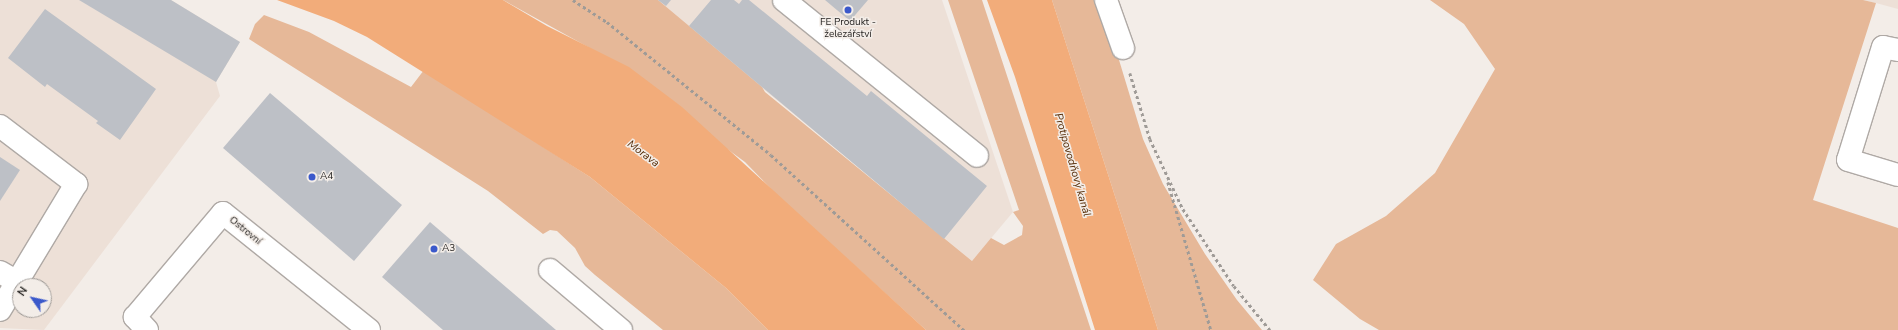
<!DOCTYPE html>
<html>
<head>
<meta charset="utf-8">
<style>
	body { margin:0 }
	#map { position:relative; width:1898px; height:330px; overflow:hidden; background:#f3ede8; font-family:"Nunito Sans",sans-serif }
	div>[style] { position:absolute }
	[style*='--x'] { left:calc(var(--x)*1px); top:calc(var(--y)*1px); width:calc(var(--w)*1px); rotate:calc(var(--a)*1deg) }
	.built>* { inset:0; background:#ede0d7 }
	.green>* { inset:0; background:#e6b898 }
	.water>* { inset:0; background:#f2ac7a }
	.building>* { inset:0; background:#bdc0c6 }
	.path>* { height:2.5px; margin-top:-1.25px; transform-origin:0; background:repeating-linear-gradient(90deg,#9f9b97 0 3px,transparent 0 6px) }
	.roads { filter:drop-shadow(1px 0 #afa9a5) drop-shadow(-1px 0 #afa9a5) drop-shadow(0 1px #afa9a5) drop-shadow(0 -1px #afa9a5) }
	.minor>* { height:22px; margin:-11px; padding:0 11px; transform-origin:11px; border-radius:11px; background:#fff }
	.dots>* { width:11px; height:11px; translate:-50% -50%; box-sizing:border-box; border:2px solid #f3ede8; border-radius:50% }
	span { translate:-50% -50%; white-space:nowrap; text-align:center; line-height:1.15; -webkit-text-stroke:3px #f3ede8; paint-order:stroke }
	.poi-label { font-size:10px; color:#211f1d }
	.left { translate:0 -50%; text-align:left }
	.street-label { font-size:10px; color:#211f1d }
	.water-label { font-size:11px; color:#522700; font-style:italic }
	.north { position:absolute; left:12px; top:278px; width:40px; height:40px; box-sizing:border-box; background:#f3ede8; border:1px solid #9f9b97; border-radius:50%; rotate:304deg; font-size:11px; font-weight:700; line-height:16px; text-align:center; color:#211f1d }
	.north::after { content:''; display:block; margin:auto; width:14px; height:18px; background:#3b59cb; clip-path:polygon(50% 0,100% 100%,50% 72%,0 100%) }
</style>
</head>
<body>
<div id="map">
	<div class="built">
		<div style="clip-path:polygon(evenodd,0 0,171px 0,240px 42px,216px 82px,220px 96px,44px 330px,0 328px,0 0,20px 286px,44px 286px,44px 310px,20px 310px,20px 286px)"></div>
		<div style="clip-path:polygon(655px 0,942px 0,1013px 212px,972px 261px)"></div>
		<div style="clip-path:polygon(1863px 0,1898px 0,1898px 9px,1876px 3px)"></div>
	</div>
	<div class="green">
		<div style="clip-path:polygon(503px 0,658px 0,762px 87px,765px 92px,972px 261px,991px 238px,1004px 245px,1022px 235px,1023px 226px,1013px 212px,1019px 210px,948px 0,982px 0,1091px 330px,926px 330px,782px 200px,745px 162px,588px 47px)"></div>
		<div style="clip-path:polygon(1052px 0,1096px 0,1116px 50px,1143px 139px,1163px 184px,1205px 254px,1237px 300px,1262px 330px,1158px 330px)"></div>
		<div style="clip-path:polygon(1430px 0,1863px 0,1876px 3px,1813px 200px,1898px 228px,1898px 330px,1379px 330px,1360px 319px,1313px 280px,1336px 244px,1386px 216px,1435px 173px,1495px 69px,1464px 24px)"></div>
		<div style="clip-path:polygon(264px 15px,309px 32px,411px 87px,424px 70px,590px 177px,726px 288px,768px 330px,663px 330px,595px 275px,585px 266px,575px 248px,557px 231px,550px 230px,543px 234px,488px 191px,249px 39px,255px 24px)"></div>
	</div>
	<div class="water">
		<div style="clip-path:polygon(277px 0,503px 0,547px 26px,629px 67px,682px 107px,926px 330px,768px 330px,726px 288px,590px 177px,367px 37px,334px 21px)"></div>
		<div style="clip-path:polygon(987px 0,1052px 0,1158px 330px,1095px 330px,1015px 77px)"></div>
	</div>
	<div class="building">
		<div style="clip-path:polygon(79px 0,171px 0,240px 42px,216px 82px)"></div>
		<div style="clip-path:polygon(658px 0,671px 0,666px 6px)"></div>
		<div style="clip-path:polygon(711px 0,734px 0,739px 4px,742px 0,749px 0,867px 96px,871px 91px,987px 186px,944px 239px,689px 26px)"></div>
		<div style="clip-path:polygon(825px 0,868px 0,850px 21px)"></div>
		<div style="clip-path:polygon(45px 9px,156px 89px,120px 140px,96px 123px,98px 121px,47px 84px,45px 87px,8px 58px)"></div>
		<div style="clip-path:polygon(270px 93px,402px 205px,354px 261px,223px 148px)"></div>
		<div style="clip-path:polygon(0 157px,20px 170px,0 201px)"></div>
		<div style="clip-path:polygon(430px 222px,556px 330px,443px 330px,382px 277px)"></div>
	</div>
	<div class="path">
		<div style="--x:573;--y:0;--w:40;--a:32.9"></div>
		<div style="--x:607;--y:22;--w:211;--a:39"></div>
		<div style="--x:771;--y:155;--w:261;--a:42.2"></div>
		<div style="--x:1130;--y:73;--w:69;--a:73.1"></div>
		<div style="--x:1150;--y:139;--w:77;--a:64.8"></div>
		<div style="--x:1183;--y:209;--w:92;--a:56.5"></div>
		<div style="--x:1234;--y:286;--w:57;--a:50.7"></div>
		<div style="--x:1168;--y:182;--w:154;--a:73.8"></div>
	</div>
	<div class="roads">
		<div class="minor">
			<div style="--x:784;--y:0;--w:248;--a:38.9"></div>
			<div style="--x:1106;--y:0;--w:51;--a:70.5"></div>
			<div style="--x:1898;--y:50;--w:15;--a:-169"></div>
			<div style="--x:1883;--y:47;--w:118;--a:107.2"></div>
			<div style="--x:1848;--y:160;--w:52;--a:16.7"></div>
			<div style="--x:0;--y:126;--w:96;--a:37.3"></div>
			<div style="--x:76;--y:184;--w:147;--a:121.1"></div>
			<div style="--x:550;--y:270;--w:93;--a:40.2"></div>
			<div style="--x:0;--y:272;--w:20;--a:30"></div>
			<div style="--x:147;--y:330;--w:18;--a:-133"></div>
			<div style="--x:135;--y:317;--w:136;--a:-49.8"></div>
			<div style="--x:223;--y:213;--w:187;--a:38.7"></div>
		</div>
	</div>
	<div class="dots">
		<div style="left:848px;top:10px;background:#3b59cb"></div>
		<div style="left:312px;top:177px;background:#3b59cb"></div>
		<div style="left:434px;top:249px;background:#3b59cb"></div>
	</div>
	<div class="poi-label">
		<span style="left:848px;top:28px">FE Produkt -<br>železářství</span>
		<span class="left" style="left:320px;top:177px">A4</span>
		<span class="left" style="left:442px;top:249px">A3</span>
	</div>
	<div class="street-label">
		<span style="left:245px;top:231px;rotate:39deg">Ostrovní</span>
	</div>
	<div class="water-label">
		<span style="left:643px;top:154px;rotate:37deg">Morava</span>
		<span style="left:1072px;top:165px;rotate:74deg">Protipovodňový kanál</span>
	</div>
	<div class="north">N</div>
</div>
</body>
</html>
